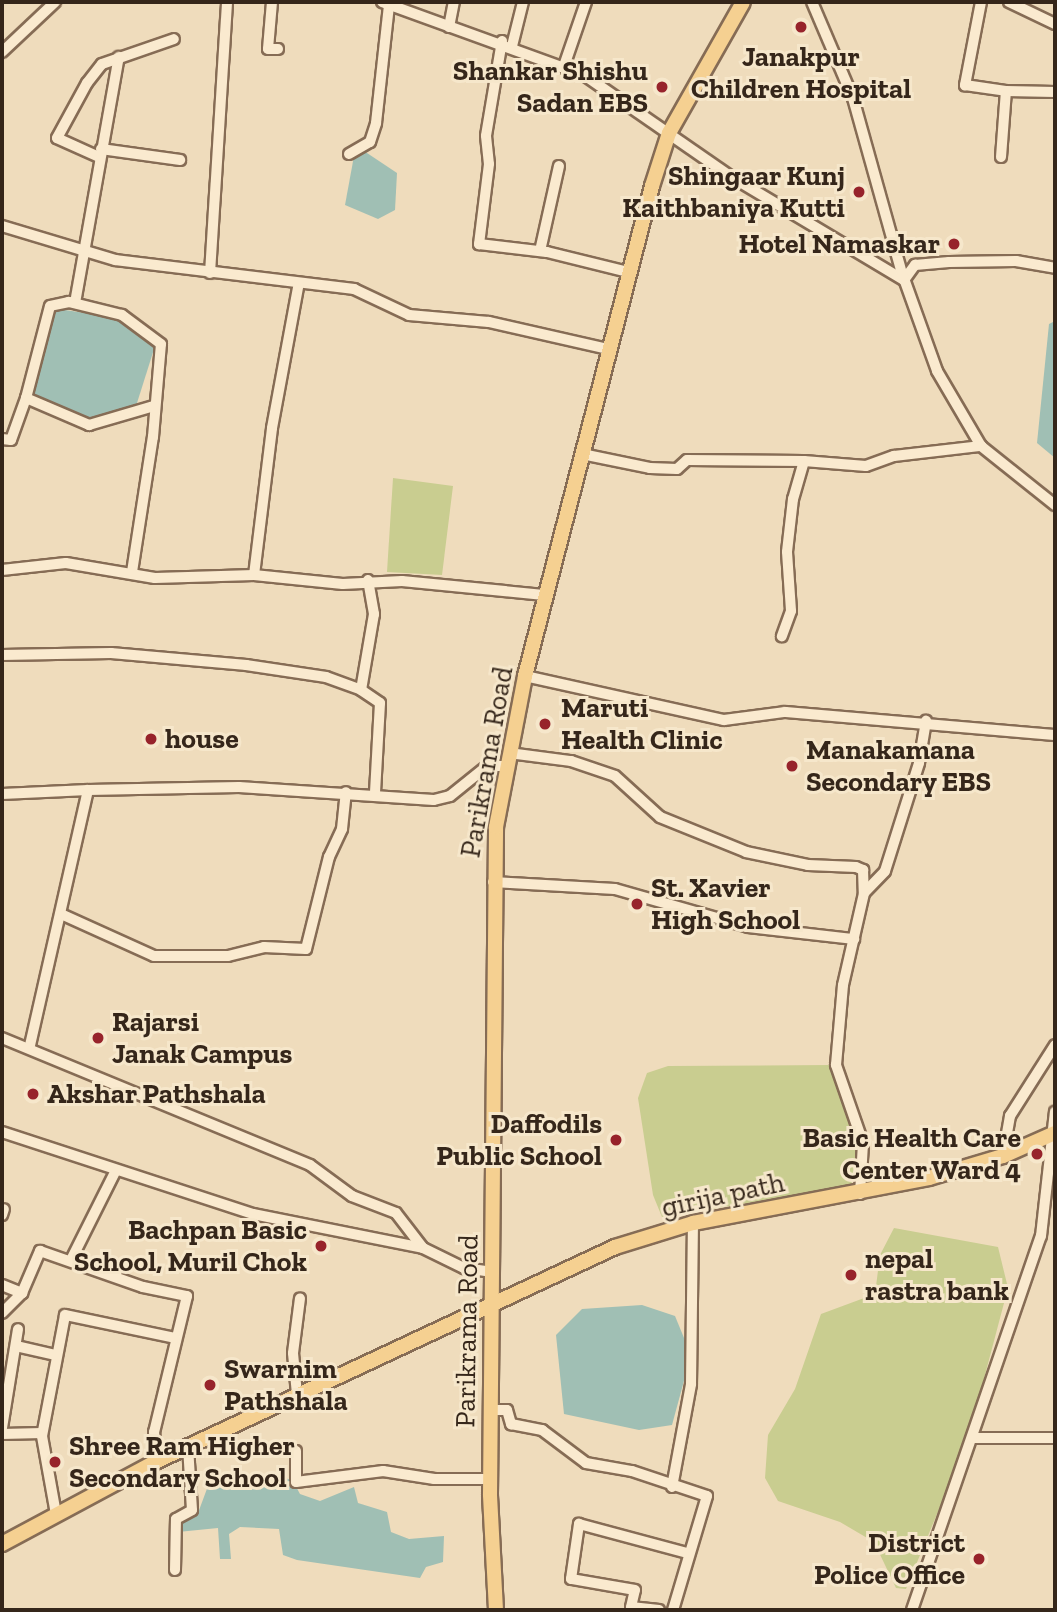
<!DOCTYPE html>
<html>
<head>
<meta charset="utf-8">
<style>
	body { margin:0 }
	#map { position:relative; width:1057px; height:1612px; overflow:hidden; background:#efdcbc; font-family:"Zilla Slab",serif }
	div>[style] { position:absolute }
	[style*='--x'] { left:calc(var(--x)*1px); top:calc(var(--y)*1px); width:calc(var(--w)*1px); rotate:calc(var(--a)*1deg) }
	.green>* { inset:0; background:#c9cd90 }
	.water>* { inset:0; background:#a0bfb4 }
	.roads { filter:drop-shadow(2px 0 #866c55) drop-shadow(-2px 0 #866c55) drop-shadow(0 2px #866c55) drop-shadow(0 -2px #866c55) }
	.minor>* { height:10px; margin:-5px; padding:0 5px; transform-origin:5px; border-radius:5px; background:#faeacf }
	.major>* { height:14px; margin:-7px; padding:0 7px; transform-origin:7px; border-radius:7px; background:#f5d091 }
	.dots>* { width:19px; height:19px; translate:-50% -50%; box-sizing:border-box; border:4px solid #f6e7cb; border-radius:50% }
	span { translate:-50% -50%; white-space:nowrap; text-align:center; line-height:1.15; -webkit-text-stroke:6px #f6e7cb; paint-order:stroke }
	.poi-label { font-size:28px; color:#35261a; font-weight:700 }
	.right { translate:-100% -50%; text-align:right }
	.left { translate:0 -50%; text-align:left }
	.street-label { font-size:28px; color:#35261a }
	.frame { position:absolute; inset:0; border:4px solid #35261a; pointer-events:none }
</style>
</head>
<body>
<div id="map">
	<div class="green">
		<div style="clip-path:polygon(393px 478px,453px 486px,442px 575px,387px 572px)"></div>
		<div style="clip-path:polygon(831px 1065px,859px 1139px,851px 1186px,662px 1217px,653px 1195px,638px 1098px,647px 1073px,668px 1066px)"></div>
		<div style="clip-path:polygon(894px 1228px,998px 1247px,1008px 1288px,968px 1439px,906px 1589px,896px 1588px,874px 1542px,840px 1522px,778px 1501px,765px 1478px,768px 1435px,795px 1389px,821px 1314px,875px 1294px,880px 1255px)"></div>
	</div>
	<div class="water">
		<div style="clip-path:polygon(364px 151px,397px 173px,395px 210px,378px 219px,345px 205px,354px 156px)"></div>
		<div style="clip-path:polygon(52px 308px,124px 319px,155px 346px,137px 403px,121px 416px,87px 422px,32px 393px)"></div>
		<div style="clip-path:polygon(1055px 321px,1055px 458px,1037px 443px,1049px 324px)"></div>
		<div style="clip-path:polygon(642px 1305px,675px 1316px,691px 1355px,672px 1425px,639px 1430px,564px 1414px,556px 1335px,582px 1309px)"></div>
		<div style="clip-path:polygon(242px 1476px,281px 1476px,293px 1481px,300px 1494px,320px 1501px,354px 1487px,358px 1503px,387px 1512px,391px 1532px,409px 1539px,444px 1536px,443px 1562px,426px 1567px,420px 1578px,297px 1560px,283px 1555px,279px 1529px,240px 1527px,229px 1534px,231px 1559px,220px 1559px,218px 1528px,178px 1532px,180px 1518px,198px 1513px,208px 1486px)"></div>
	</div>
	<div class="roads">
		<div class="minor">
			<div style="--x:272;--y:2;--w:47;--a:94.9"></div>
			<div style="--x:268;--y:49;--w:10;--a:0"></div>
			<div style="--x:382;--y:2;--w:215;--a:19.9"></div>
			<div style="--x:584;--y:75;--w:178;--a:34.7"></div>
			<div style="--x:730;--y:176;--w:203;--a:30.9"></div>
			<div style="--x:904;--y:280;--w:19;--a:-54"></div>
			<div style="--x:915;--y:265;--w:34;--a:-5"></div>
			<div style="--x:949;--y:262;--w:67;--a:-0.9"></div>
			<div style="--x:1016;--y:261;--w:40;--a:10"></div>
			<div style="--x:812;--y:2;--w:104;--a:66.9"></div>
			<div style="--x:853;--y:98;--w:182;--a:74.4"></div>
			<div style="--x:902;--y:273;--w:104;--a:70.3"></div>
			<div style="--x:937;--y:371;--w:87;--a:59.6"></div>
			<div style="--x:981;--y:446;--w:95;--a:38.6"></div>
			<div style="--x:981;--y:2;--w:85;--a:100.9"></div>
			<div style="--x:965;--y:85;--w:41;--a:8.3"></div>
			<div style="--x:1009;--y:2;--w:51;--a:25.6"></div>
			<div style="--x:449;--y:27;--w:25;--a:-79"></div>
			<div style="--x:502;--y:41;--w:96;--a:99.6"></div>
			<div style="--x:486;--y:136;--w:28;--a:84"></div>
			<div style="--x:489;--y:164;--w:81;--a:97.1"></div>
			<div style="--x:479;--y:244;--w:68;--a:6.7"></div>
			<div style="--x:547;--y:252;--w:83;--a:13.9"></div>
			<div style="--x:512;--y:46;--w:45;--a:-76"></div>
			<div style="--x:2;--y:52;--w:73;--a:-43.3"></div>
			<div style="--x:564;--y:66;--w:68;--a:-71"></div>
			<div style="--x:101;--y:149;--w:80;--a:7.9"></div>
			<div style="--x:349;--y:154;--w:24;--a:-30"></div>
			<div style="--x:370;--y:142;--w:20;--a:-72"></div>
			<div style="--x:376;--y:123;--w:118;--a:-83.7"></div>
			<div style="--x:99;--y:157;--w:46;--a:-155.7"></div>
			<div style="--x:57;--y:138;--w:63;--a:-61.4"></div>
			<div style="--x:87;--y:83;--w:24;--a:-52"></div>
			<div style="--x:102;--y:64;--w:76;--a:-19.1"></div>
			<div style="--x:1001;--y:157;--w:66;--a:-85.7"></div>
			<div style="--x:1006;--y:91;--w:49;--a:1.2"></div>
			<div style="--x:2;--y:226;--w:118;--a:16.7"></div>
			<div style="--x:115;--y:260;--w:241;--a:6.9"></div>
			<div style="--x:354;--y:289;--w:61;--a:25.3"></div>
			<div style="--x:409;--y:315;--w:80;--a:5"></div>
			<div style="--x:489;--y:322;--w:122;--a:12.8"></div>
			<div style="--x:540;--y:251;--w:87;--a:-77.4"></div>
			<div style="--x:210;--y:273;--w:272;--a:-86.4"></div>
			<div style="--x:75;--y:303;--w:250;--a:-79.9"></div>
			<div style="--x:2;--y:439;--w:9;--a:6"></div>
			<div style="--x:11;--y:440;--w:45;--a:-70.3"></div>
			<div style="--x:582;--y:454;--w:69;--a:11.6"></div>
			<div style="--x:650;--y:468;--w:27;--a:2"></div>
			<div style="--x:677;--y:469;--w:13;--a:-42"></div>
			<div style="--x:687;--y:460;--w:117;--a:0.5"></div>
			<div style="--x:804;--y:461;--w:40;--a:106"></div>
			<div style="--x:793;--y:499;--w:53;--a:96.5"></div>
			<div style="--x:787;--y:552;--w:59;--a:86.1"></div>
			<div style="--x:791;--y:611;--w:27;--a:110"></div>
			<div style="--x:804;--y:461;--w:62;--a:4.6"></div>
			<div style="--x:866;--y:466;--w:30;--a:-20"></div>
			<div style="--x:894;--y:456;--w:88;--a:-6.6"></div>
			<div style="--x:2;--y:570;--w:64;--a:-6.2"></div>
			<div style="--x:66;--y:563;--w:90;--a:9.6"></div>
			<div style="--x:155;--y:578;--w:99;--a:-1.7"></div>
			<div style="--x:254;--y:575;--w:89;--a:5.8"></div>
			<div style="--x:343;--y:584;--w:59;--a:-2.9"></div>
			<div style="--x:402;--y:581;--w:145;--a:5.6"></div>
			<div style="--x:132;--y:572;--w:137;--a:-81.2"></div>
			<div style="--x:153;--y:437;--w:93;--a:-85.1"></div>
			<div style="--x:161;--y:344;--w:49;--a:-143.4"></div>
			<div style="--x:122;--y:315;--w:55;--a:-166.2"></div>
			<div style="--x:69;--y:302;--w:19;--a:168"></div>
			<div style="--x:50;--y:306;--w:95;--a:104.6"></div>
			<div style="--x:26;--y:398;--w:69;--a:23.2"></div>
			<div style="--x:89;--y:425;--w:68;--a:-16.3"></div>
			<div style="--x:254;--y:575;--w:148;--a:-83"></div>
			<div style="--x:272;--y:428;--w:147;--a:-79.5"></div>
			<div style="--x:368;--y:580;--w:35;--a:80"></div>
			<div style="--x:374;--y:614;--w:77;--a:99.7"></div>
			<div style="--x:361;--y:690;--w:23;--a:34"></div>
			<div style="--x:380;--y:703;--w:90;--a:93.2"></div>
			<div style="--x:2;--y:655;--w:109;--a:-1.1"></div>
			<div style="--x:111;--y:653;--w:136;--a:5.1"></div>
			<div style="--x:246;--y:665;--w:81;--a:8.5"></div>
			<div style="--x:326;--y:677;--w:37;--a:20"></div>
			<div style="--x:525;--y:676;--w:204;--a:12.5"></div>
			<div style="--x:724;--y:720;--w:62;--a:-7.5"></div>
			<div style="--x:785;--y:712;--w:271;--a:4.9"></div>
			<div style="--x:509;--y:753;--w:63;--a:7.4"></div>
			<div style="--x:571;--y:761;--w:46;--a:18.8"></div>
			<div style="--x:615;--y:776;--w:61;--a:42.3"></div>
			<div style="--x:660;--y:817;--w:93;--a:22.1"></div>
			<div style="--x:746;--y:852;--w:63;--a:11.8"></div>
			<div style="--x:808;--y:865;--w:48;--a:2.4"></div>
			<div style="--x:856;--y:867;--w:8;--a:23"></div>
			<div style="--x:863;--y:870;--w:23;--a:88"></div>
			<div style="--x:88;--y:790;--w:151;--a:-1.1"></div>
			<div style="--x:239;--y:787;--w:195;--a:3.8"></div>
			<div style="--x:434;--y:800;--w:16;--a:-14"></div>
			<div style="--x:450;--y:796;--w:48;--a:-39"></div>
			<div style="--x:487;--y:766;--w:19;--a:0"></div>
			<div style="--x:2;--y:794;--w:86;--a:-2.7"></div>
			<div style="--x:88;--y:790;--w:262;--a:102.8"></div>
			<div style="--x:493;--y:882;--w:122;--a:3.3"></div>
			<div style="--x:615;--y:889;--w:138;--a:15.9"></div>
			<div style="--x:748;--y:927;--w:107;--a:6.5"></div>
			<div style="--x:61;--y:914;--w:102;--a:24.3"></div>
			<div style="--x:154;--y:956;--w:74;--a:0"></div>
			<div style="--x:228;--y:956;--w:37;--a:-14"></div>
			<div style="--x:264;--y:947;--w:42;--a:2.7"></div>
			<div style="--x:306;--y:949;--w:95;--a:-76"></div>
			<div style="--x:329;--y:857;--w:31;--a:-65"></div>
			<div style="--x:342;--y:829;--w:37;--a:-84"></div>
			<div style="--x:2;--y:1038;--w:333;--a:22.4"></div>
			<div style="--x:310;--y:1165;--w:52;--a:36.4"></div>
			<div style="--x:352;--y:1196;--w:47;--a:21.1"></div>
			<div style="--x:396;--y:1213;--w:44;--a:52.4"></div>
			<div style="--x:423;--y:1248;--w:46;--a:26"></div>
			<div style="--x:464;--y:1268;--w:29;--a:8"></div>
			<div style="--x:2;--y:1132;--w:264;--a:18.1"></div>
			<div style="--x:253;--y:1214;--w:173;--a:11.3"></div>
			<div style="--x:1003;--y:1156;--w:41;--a:-80.1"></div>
			<div style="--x:1010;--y:1116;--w:84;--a:-57.6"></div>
			<div style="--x:860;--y:1194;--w:51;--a:-86.6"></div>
			<div style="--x:863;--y:1143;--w:83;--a:-109.1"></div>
			<div style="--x:836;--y:1065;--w:80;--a:-85"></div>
			<div style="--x:843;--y:985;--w:94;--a:-77.1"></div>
			<div style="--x:864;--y:893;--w:30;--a:-46"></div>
			<div style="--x:885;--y:871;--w:113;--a:-72.5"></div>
			<div style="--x:919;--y:763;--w:43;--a:-80.5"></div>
			<div style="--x:2;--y:1215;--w:6;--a:-72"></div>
			<div style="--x:71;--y:1260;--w:98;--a:-63.4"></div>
			<div style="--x:2;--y:1285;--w:22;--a:22"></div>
			<div style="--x:2;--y:1313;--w:28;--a:-45"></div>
			<div style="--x:22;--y:1293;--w:46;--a:-66.8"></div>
			<div style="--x:40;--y:1251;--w:109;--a:19.3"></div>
			<div style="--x:143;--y:1287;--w:45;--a:11.6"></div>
			<div style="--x:187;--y:1296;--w:140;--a:103.6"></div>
			<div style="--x:154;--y:1432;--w:29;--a:84"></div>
			<div style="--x:16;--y:1346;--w:41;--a:12.7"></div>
			<div style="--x:297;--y:1394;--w:41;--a:-95.6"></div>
			<div style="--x:293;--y:1353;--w:55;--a:-82.7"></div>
			<div style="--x:491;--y:1410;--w:16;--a:0"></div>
			<div style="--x:507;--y:1410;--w:15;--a:74"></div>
			<div style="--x:511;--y:1424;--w:32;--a:11"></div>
			<div style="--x:542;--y:1430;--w:55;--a:36.9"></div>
			<div style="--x:586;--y:1463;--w:47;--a:9.9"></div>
			<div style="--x:632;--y:1471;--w:79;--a:18.4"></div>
			<div style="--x:707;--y:1496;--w:119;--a:106.6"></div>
			<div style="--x:2;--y:1428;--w:100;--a:-80.8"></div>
			<div style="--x:2;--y:1434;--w:40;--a:-1.4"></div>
			<div style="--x:974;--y:1438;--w:81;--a:0"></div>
			<div style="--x:296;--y:1451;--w:31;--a:90"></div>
			<div style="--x:296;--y:1482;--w:88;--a:-7.2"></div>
			<div style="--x:383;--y:1471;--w:52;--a:8.9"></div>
			<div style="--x:434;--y:1479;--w:56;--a:0"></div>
			<div style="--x:672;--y:1487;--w:105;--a:-79.5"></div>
			<div style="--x:691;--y:1384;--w:161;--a:-89.3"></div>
			<div style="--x:56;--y:1514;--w:79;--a:-100.2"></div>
			<div style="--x:42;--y:1436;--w:123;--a:-79.2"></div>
			<div style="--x:65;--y:1315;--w:112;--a:11.8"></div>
			<div style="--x:175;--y:1570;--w:51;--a:-88.9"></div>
			<div style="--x:176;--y:1519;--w:18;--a:-29"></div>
			<div style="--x:192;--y:1510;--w:64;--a:-93.6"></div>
			<div style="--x:659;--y:1610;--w:28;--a:-174"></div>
			<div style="--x:631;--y:1607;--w:17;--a:-77"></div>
			<div style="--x:635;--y:1590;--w:65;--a:-170.2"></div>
			<div style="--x:571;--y:1579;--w:56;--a:-81.7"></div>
			<div style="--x:579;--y:1524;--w:112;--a:15"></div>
			<div style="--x:912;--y:1610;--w:396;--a:-71"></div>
			<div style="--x:1041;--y:1236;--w:125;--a:-83.6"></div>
		</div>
		<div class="major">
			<div style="--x:2;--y:1544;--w:176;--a:-28.2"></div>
			<div style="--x:157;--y:1461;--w:506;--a:-25.04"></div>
			<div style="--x:615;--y:1247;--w:82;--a:-17.1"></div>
			<div style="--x:693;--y:1223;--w:240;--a:-10.8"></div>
			<div style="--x:929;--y:1178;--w:77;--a:-16.6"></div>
			<div style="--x:1003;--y:1156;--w:57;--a:-23.9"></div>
			<div style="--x:496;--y:1610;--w:116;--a:-93"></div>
			<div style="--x:490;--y:1494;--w:667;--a:-89.48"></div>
			<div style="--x:496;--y:827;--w:154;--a:-79.1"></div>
			<div style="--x:525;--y:676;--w:506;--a:-75.47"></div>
			<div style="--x:652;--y:186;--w:56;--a:-72.2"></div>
			<div style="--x:669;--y:133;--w:150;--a:-60.5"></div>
		</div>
	</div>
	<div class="dots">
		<div style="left:801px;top:27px;background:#97232b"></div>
		<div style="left:662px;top:87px;background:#97232b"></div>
		<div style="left:859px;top:192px;background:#97232b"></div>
		<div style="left:954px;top:244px;background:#97232b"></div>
		<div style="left:545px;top:724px;background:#97232b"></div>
		<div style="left:151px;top:739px;background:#97232b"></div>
		<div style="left:792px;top:766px;background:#97232b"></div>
		<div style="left:637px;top:904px;background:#97232b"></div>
		<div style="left:98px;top:1038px;background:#97232b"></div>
		<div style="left:33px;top:1094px;background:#97232b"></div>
		<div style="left:616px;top:1140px;background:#97232b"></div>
		<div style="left:1037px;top:1154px;background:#97232b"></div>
		<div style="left:321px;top:1246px;background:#97232b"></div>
		<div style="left:851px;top:1275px;background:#97232b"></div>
		<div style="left:210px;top:1385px;background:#97232b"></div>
		<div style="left:55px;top:1462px;background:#97232b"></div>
		<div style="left:979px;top:1559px;background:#97232b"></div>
	</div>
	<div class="poi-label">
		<span style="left:801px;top:73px">Janakpur<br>Children Hospital</span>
		<span class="right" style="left:648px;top:87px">Shankar Shishu<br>Sadan EBS</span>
		<span class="right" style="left:845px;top:192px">Shingaar Kunj<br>Kaithbaniya Kutti</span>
		<span class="right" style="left:940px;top:244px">Hotel Namaskar</span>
		<span class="left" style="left:561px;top:724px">Maruti<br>Health Clinic</span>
		<span class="left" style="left:165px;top:739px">house</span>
		<span class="left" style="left:806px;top:766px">Manakamana<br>Secondary EBS</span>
		<span class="left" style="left:651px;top:904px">St. Xavier<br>High School</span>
		<span class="left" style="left:112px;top:1038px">Rajarsi<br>Janak Campus</span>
		<span class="left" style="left:47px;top:1094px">Akshar Pathshala</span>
		<span class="right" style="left:602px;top:1140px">Daffodils<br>Public School</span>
		<span class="right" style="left:1021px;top:1154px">Basic Health Care<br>Center Ward 4</span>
		<span class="right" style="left:307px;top:1246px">Bachpan Basic<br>School, Muril Chok</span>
		<span class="left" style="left:865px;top:1275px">nepal<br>rastra bank</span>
		<span class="left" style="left:224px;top:1385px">Swarnim<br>Pathshala</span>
		<span class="left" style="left:69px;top:1462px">Shree Ram Higher<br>Secondary School</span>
		<span class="right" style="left:965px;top:1559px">District<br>Police Office</span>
	</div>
	<div class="street-label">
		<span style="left:487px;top:762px;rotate:-80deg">Parikrama Road</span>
		<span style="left:723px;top:1195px;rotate:-12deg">girija path</span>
		<span style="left:467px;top:1331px;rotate:-89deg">Parikrama Road</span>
	</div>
	<div class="frame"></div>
</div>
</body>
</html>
